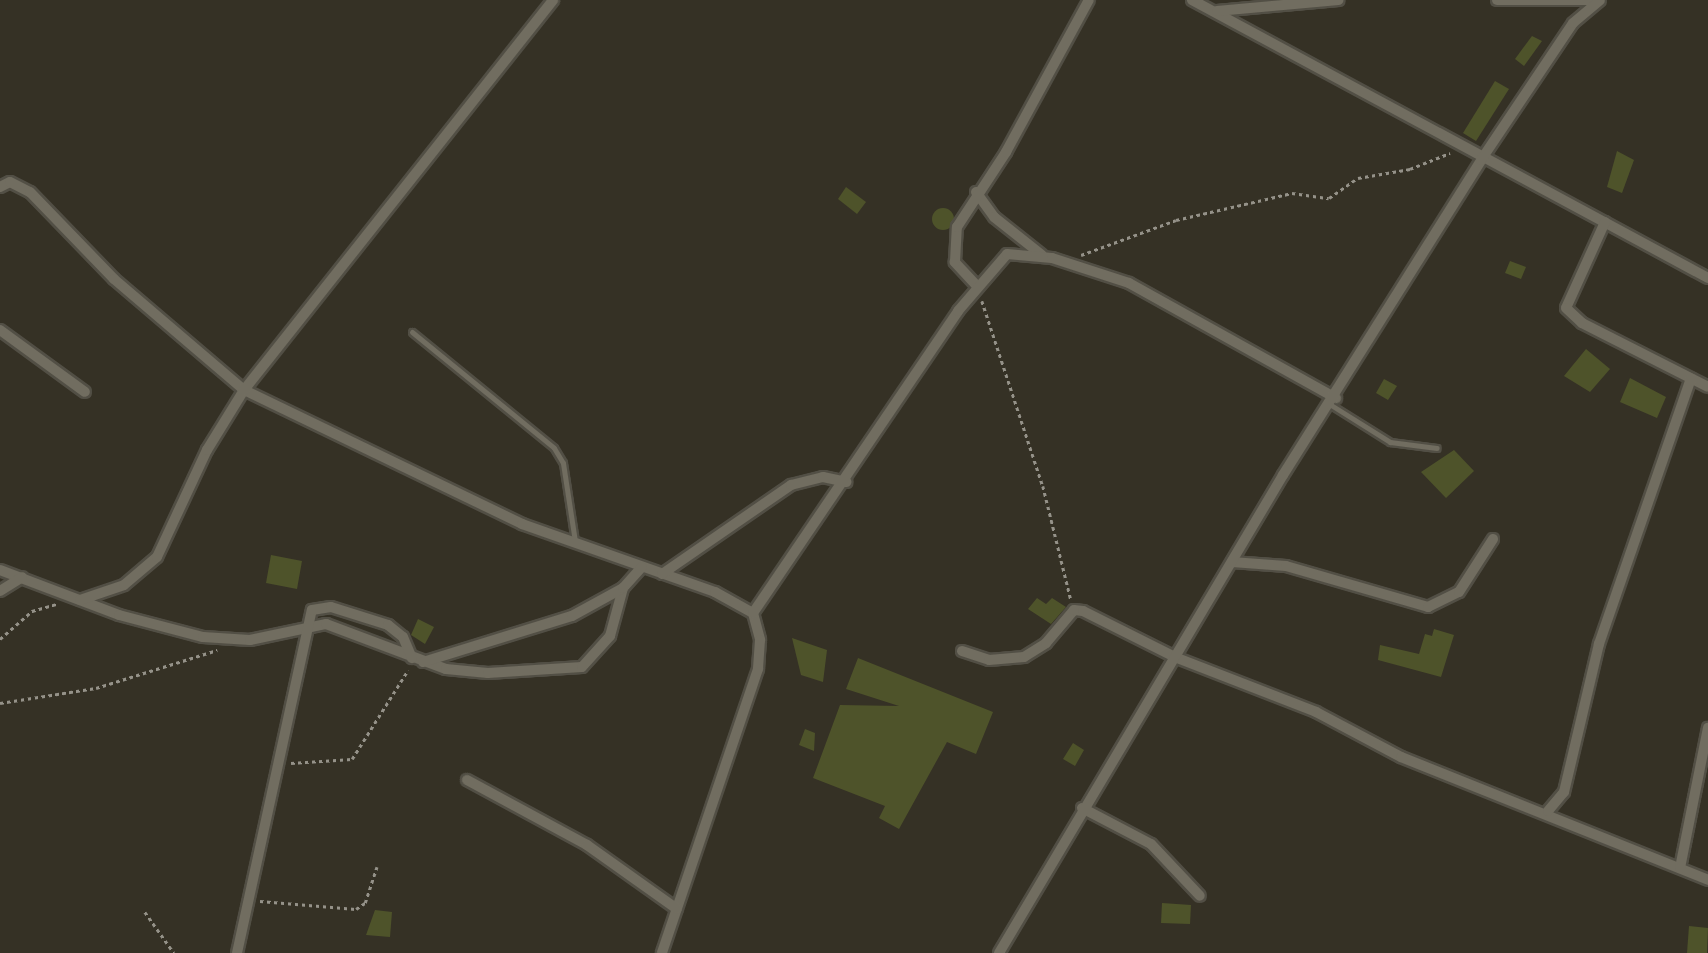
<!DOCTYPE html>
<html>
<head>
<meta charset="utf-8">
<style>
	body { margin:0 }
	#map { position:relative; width:1708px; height:953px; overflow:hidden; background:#353125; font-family:Rubik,sans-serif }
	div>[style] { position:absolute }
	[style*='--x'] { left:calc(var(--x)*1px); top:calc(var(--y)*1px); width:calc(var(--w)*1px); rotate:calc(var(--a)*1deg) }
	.building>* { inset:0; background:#4e532a }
	.round { border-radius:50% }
	.path>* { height:2.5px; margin-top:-1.25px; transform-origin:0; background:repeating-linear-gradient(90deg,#959289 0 3.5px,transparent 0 7px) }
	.roads { filter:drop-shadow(2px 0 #524f45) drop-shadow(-2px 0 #524f45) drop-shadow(0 2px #524f45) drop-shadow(0 -2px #524f45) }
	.lane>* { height:5px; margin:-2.5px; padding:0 2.5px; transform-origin:2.5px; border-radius:2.5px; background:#716d60 }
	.street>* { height:10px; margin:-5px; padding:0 5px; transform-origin:5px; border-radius:5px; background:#716d60 }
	span { translate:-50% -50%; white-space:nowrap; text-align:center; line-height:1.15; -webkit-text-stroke:7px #1b1914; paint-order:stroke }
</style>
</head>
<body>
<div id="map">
	<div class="building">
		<div style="clip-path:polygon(1532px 36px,1542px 41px,1524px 66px,1515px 59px)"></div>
		<div style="clip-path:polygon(1495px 81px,1509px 89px,1476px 141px,1463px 133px)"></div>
		<div style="clip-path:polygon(1617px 151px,1634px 160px,1622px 193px,1607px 187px)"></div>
		<div style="clip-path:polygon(846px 187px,866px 202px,857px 214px,838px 199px)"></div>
		<div class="round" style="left:932px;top:208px;width:22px;height:22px"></div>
		<div style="clip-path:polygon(1510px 261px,1526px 267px,1521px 279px,1505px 273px)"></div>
		<div style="clip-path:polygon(1586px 349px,1610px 369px,1590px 392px,1564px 376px)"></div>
		<div style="clip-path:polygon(1630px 378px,1666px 397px,1657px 418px,1620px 402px)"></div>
		<div style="clip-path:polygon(1384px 379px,1397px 386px,1388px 400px,1376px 393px)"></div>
		<div style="clip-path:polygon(1454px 450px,1474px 471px,1446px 498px,1421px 472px)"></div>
		<div style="clip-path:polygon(271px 555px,302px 561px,297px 589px,266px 583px)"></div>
		<div style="clip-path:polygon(1037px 598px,1046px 604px,1052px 598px,1066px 607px,1051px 624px,1028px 609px)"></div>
		<div style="clip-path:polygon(418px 619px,434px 627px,425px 644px,411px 635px)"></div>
		<div style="clip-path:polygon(1434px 629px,1454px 635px,1441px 677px,1378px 660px,1380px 645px,1419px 654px,1425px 634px,1432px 636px)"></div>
		<div style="clip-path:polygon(792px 638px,827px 650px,823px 682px,801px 675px)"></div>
		<div style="clip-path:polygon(858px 658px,993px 712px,976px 754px,947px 742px,899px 829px,879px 818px,885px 806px,813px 778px,840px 705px,899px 706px,846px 689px)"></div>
		<div style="clip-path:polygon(805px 729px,815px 733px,814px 751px,799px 745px)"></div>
		<div style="clip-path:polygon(1073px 743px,1084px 750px,1075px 766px,1063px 759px)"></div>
		<div style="clip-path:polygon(1162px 903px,1191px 905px,1190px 924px,1161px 923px)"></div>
		<div style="clip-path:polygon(375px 910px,392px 912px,390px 937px,366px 935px)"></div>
		<div style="clip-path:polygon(1689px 926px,1708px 928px,1707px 953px,1687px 953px)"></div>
	</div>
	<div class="path">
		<div style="--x:1081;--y:255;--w:101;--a:-20.2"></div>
		<div style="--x:1176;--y:220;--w:119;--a:-13.1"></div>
		<div style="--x:1292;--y:193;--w:37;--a:8"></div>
		<div style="--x:1329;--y:198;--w:35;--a:-35"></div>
		<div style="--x:1358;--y:178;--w:53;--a:-9.8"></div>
		<div style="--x:1410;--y:169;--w:43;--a:-21.8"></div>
		<div style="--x:982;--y:301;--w:195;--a:71.8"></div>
		<div style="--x:1043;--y:486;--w:117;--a:76.2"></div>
		<div style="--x:0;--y:639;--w:43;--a:-41.2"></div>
		<div style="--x:32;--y:611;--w:25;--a:-16"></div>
		<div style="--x:0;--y:703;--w:97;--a:-8.9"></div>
		<div style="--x:96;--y:688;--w:127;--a:-17.4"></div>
		<div style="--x:291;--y:763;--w:61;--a:-3.8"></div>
		<div style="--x:352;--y:759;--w:105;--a:-57.8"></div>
		<div style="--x:260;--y:901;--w:96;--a:4.8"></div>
		<div style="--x:356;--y:909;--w:11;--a:-34"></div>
		<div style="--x:365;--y:903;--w:38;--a:-72"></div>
		<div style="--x:145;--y:912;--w:50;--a:54.7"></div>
	</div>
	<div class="roads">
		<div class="lane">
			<div style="--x:412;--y:332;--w:183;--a:39.2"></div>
			<div style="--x:554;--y:448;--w:17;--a:59"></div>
			<div style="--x:563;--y:463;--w:79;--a:81.3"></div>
			<div style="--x:1331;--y:405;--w:70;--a:32.1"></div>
			<div style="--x:1390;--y:442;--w:47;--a:7.3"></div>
		</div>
		<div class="street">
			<div style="--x:1192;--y:0;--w:586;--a:28.31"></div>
			<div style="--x:1497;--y:0;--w:96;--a:0"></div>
			<div style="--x:1217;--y:11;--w:122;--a:-5.2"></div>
			<div style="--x:0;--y:187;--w:11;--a:-27"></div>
			<div style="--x:10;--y:182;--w:22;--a:27"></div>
			<div style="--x:30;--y:192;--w:121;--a:46"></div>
			<div style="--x:114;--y:279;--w:171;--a:40.5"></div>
			<div style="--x:244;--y:390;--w:309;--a:25.7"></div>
			<div style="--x:522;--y:524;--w:205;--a:19.4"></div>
			<div style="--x:715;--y:592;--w:43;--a:28.9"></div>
			<div style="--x:753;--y:613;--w:28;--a:75"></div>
			<div style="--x:760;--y:640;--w:29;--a:94"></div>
			<div style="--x:758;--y:669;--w:300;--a:108.7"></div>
			<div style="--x:976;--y:192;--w:31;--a:54"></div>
			<div style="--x:994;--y:217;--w:61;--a:38.4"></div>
			<div style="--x:1605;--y:222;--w:94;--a:114.4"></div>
			<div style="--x:1566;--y:308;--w:22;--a:43"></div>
			<div style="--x:1582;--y:323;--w:141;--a:26.9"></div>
			<div style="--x:977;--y:286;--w:33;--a:-133"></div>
			<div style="--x:955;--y:262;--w:35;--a:-87"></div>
			<div style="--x:957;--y:227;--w:90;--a:-56.8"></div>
			<div style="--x:1006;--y:152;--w:173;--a:-61.4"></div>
			<div style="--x:0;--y:330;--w:105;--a:36.1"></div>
			<div style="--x:1232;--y:562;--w:54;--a:4.2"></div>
			<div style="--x:1286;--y:566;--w:148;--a:16.1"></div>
			<div style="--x:1428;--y:607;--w:34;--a:-26"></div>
			<div style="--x:1459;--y:592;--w:63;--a:-57.3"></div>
			<div style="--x:0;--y:570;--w:127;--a:20.7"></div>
			<div style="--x:119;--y:615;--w:87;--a:14.7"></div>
			<div style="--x:203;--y:637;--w:47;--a:3.7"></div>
			<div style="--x:250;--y:640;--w:78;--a:-11.9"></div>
			<div style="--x:326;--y:624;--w:128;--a:20.6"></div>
			<div style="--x:446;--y:669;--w:42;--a:5.4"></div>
			<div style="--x:488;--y:673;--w:94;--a:-3.7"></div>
			<div style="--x:582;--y:667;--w:42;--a:-47.9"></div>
			<div style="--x:610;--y:636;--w:50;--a:-74.8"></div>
			<div style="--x:662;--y:574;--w:157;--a:-34.6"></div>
			<div style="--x:791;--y:485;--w:33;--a:-14"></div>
			<div style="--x:823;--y:477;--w:24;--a:12"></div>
			<div style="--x:0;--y:591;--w:26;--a:-32"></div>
			<div style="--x:80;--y:600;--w:46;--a:-18.8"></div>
			<div style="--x:124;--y:585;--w:43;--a:-40.3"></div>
			<div style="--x:157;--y:557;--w:118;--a:-65"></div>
			<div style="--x:207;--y:450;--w:70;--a:-58.3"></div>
			<div style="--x:244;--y:390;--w:498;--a:-51.6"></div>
			<div style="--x:753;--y:613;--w:365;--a:-55.8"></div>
			<div style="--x:958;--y:311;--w:75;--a:-49.3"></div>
			<div style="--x:1007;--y:254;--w:45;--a:5.1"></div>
			<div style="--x:1052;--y:258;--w:81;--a:18"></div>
			<div style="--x:1129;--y:283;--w:237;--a:29.1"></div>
			<div style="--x:962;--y:651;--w:28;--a:18"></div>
			<div style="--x:989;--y:660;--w:35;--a:-5"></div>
			<div style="--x:1024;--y:657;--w:26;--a:-32"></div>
			<div style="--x:1046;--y:643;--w:43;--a:-49.7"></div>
			<div style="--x:1074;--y:610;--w:9;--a:6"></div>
			<div style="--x:1083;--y:611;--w:105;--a:26.6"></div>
			<div style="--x:1177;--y:658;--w:149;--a:21.2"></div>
			<div style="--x:1316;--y:712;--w:96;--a:27.9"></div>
			<div style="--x:1401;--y:757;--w:331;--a:21.8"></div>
			<div style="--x:423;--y:662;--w:156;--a:-17.2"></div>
			<div style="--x:572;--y:616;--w:58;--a:-28.8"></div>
			<div style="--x:623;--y:588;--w:28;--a:-48"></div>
			<div style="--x:467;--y:780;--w:136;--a:28.4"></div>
			<div style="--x:587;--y:845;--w:110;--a:35.4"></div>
			<div style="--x:1082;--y:808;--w:78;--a:27.6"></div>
			<div style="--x:1151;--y:844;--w:71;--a:46.7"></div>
			<div style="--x:1548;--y:811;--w:25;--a:-50"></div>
			<div style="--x:1564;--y:792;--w:152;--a:-76.7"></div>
			<div style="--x:1599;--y:644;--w:281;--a:-70.9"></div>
			<div style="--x:1680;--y:868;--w:143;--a:-78.7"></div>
			<div style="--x:237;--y:953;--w:351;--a:-77.7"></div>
			<div style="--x:312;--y:610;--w:19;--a:-9"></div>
			<div style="--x:331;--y:607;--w:60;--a:17.5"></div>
			<div style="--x:388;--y:625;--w:19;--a:39"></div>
			<div style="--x:403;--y:637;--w:23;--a:67"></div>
			<div style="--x:999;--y:953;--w:556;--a:-59.28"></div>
			<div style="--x:1283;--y:475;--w:372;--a:-57.8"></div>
			<div style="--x:1481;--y:160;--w:165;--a:-56.1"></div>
			<div style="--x:1573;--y:23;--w:35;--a:-40"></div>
		</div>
	</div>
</div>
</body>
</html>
